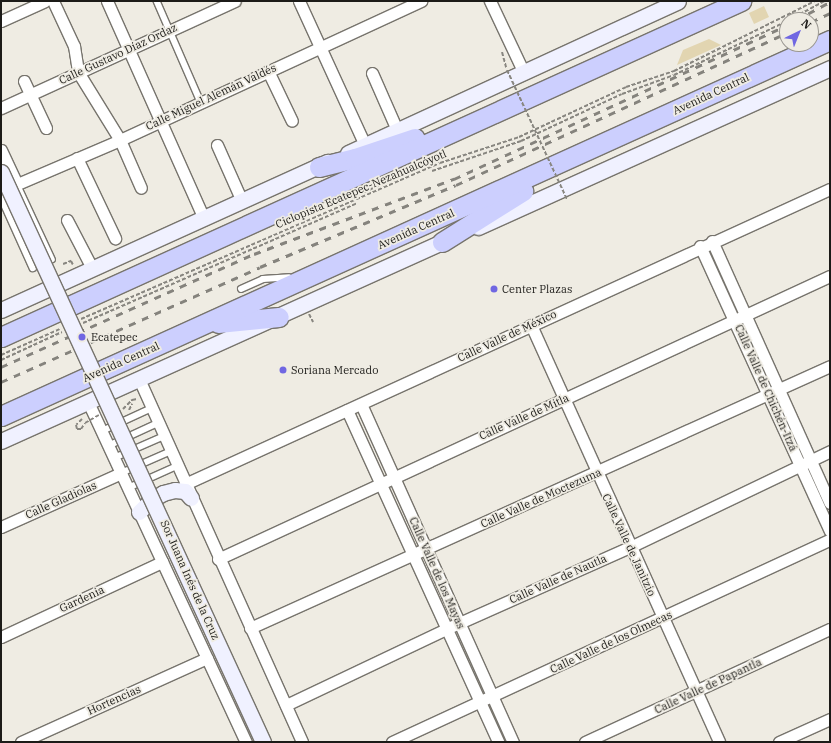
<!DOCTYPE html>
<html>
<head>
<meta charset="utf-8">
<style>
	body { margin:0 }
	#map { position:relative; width:831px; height:743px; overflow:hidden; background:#efece3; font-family:"IBM Plex Serif",serif }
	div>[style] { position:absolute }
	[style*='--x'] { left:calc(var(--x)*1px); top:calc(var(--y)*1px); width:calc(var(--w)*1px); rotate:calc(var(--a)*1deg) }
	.green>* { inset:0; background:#e2d5b1 }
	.path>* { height:2px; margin-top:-1px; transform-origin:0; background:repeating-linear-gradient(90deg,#888680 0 4px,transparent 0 6px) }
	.roads { filter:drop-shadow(1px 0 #77746d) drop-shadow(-1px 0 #77746d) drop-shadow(0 1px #77746d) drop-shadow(0 -1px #77746d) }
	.lane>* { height:5.5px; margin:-2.75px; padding:0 2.75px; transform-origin:2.75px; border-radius:2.75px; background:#fff }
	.street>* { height:11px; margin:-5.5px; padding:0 5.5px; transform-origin:5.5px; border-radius:5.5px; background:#fff }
	.secondary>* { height:15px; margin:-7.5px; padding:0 7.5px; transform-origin:7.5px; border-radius:7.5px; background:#f0f1ff }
	.highway>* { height:19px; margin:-9.5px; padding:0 9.5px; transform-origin:9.5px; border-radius:9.5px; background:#cccffe }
	.rail>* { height:3px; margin-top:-1.5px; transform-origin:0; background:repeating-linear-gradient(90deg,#85837d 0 7px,transparent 0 14px) }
	.path-bridge>* { height:2px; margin-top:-1px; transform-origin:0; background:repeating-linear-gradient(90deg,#888680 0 4px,transparent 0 6px) }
	.bridges { filter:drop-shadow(1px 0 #77746d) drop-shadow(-1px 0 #77746d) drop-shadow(0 1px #77746d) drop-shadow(0 -1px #77746d) }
	.secondary-bridge>* { height:15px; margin:-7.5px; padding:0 7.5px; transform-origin:7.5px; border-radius:7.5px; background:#f0f1ff }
	.dots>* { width:11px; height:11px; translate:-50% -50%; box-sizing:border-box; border:2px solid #efece3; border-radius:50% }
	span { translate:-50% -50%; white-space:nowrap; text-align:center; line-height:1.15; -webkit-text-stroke:3.5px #efece3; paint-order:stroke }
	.street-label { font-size:11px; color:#1c1b18 }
	.poi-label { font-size:11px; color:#1c1b18 }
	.left { translate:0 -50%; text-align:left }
	.frame { position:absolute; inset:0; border:2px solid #1c1b18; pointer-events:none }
	.north { position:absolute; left:779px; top:12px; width:40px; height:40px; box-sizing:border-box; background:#efece3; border:1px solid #9b9892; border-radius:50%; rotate:43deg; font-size:11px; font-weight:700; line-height:16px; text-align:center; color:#1c1b18 }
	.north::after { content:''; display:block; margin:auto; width:14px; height:18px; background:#7067e2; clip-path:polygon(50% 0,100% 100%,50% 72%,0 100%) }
</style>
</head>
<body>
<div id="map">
	<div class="green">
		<div style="clip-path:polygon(764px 6px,769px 17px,754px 24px,749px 13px)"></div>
		<div style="clip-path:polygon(709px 39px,721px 45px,677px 65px,683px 50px)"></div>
	</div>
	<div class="path">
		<div style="--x:789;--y:20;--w:40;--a:-28"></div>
		<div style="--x:502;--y:52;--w:16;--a:75"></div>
		<div style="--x:432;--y:171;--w:94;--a:-18.6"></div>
		<div style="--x:521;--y:141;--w:111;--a:-25"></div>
		<div style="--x:622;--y:94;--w:55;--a:-20.1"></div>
		<div style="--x:674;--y:75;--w:125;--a:-25.5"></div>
		<div style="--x:364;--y:192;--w:65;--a:-23.4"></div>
		<div style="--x:63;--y:264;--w:9;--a:-21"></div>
		<div style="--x:71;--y:261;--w:4;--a:63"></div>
		<div style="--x:309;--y:314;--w:9;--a:63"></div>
		<div style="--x:81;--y:319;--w:391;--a:-23.5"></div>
		<div style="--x:440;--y:163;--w:83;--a:-18.2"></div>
		<div style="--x:519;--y:137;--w:118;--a:-25"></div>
		<div style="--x:626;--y:87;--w:51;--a:-18.4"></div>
		<div style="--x:674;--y:71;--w:157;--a:-26.4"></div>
		<div style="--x:83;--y:323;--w:298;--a:-23.6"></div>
		<div style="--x:1;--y:355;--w:64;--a:-23.8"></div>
		<div style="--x:1;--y:360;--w:67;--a:-24.7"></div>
		<div style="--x:123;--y:409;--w:13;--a:-45"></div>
		<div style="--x:132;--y:400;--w:5;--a:-11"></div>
		<div style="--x:129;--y:410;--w:7;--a:-63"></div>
		<div style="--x:82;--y:419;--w:8;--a:135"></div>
		<div style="--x:76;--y:425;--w:4;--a:76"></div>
		<div style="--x:77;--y:429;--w:4;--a:0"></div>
		<div style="--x:81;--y:429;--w:7;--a:-56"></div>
	</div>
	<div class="roads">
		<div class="lane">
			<div style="--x:157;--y:1;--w:110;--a:66.5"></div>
			<div style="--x:17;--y:184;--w:83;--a:65"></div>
			<div style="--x:1;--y:197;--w:78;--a:65.7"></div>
			<div style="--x:241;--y:289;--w:24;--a:-24"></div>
			<div style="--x:263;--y:279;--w:26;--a:-4"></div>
			<div style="--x:102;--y:431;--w:55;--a:-24.7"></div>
			<div style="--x:108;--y:446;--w:55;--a:-24.7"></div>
			<div style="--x:114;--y:458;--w:55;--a:-23.7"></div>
			<div style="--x:121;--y:473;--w:55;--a:-23.7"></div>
			<div style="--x:128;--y:488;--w:54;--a:-24.2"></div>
		</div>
		<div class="street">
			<div style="--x:53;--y:1;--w:50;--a:65"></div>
			<div style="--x:74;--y:46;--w:26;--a:81"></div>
			<div style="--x:78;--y:72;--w:80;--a:58.3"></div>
			<div style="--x:120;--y:140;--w:52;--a:66.4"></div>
			<div style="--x:107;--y:1;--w:236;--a:66"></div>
			<div style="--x:299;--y:1;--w:158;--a:65.4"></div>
			<div style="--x:490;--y:1;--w:80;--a:64.7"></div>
			<div style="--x:1;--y:21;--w:48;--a:-24.4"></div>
			<div style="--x:268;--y:71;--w:55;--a:64.4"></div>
			<div style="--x:372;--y:73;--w:62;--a:66.3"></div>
			<div style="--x:24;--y:81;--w:52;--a:64.9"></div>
			<div style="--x:1;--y:108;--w:257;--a:-24.6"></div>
			<div style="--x:217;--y:145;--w:59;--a:66"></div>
			<div style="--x:1;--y:150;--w:38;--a:65"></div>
			<div style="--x:77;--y:158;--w:89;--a:64.6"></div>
			<div style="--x:1;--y:191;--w:129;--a:-23.2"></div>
			<div style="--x:120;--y:140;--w:332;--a:-24.8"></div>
			<div style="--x:67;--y:220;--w:54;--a:62.5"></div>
			<div style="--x:712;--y:241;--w:287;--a:65.8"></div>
			<div style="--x:700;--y:246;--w:313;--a:65.5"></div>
			<div style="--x:531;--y:325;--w:457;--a:65.7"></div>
			<div style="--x:139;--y:379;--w:398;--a:65.8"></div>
			<div style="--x:88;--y:402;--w:375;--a:65.1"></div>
			<div style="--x:361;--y:404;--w:371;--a:65.8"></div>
			<div style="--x:347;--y:410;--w:365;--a:65.5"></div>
			<div style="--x:185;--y:484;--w:709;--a:-24.58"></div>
			<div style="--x:1;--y:527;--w:132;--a:-24.2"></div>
			<div style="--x:218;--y:559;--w:674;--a:-24.82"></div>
			<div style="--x:250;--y:628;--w:636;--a:-24.31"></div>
			<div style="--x:1;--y:637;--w:178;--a:-25"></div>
			<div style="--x:286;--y:705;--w:179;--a:-25.4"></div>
			<div style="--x:448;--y:628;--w:199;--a:-24"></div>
			<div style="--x:630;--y:547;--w:222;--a:-25.6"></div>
			<div style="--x:21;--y:742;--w:204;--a:-24.3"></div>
			<div style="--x:392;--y:742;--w:482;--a:-24.8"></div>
			<div style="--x:585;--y:742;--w:270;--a:-24.8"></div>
			<div style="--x:779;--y:742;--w:56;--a:-24.3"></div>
		</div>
		<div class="secondary">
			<div style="--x:348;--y:153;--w:363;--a:-24.7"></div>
			<div style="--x:478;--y:227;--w:386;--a:-24.3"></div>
			<div style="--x:1;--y:310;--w:359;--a:-24.4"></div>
			<div style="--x:1;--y:441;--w:495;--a:-24.3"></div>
			<div style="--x:139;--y:512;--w:17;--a:-45"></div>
			<div style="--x:151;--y:500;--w:14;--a:-30"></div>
			<div style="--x:163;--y:493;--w:12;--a:-14"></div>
			<div style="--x:175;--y:490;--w:10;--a:6"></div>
			<div style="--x:185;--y:491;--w:9;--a:49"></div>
		</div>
		<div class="highway">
			<div style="--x:319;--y:167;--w:37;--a:-14"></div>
			<div style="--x:355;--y:158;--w:63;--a:-18.4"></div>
			<div style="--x:442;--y:242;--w:96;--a:-32.2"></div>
			<div style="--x:218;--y:323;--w:61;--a:-5.6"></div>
			<div style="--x:1;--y:337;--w:813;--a:-24.42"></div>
			<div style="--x:1;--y:416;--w:910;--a:-24.4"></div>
		</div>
	</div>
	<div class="rail">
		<div style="--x:796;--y:20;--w:38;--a:-28"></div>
		<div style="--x:811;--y:22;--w:21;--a:-25"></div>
		<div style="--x:1;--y:367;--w:277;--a:-24.1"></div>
		<div style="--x:254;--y:254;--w:214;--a:-20.6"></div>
		<div style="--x:454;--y:179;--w:367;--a:-24.8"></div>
		<div style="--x:1;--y:382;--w:283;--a:-23.9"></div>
		<div style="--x:260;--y:267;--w:212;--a:-22.7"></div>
		<div style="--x:456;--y:185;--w:364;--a:-24.7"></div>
	</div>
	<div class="path-bridge">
		<div style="--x:507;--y:70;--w:142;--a:65.1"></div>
		<div style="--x:85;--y:423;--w:16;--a:-30"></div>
	</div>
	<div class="bridges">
		<div class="secondary-bridge">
			<div style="--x:1;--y:172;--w:627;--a:65.31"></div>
		</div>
	</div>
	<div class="dots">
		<div style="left:494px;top:289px;background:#7067e2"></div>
		<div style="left:82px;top:337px;background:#7067e2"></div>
		<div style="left:283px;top:370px;background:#7067e2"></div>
	</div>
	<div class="street-label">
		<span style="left:118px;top:54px;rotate:-25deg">Calle Gustavo Díaz Ordaz</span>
		<span style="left:711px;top:94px;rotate:-25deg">Avenida Central</span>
		<span style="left:211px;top:97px;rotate:-25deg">Calle Miguel Alemán Valdés</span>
		<span style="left:361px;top:189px;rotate:-23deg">Ciclopista Ecatepec-Nezahualcóyotl</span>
		<span style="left:416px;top:229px;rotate:-24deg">Avenida Central</span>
		<span style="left:507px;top:336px;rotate:-25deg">Calle Valle de México</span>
		<span style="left:121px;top:362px;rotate:-24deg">Avenida Central</span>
		<span style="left:766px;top:388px;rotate:66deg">Calle Valle de Chichén-Itzá</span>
		<span style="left:524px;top:417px;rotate:-24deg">Calle Valle de Mitla</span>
		<span style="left:541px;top:498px;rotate:-24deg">Calle Valle de Moctezuma</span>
		<span style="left:61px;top:500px;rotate:-24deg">Calle Gladiolas</span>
		<span style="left:629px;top:545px;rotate:65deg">Calle Valle de Janitzio</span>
		<span style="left:437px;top:573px;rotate:66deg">Calle Valle de los Mayas</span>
		<span style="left:558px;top:579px;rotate:-24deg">Calle Valle de Nautla</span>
		<span style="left:190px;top:580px;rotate:66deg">Sor Juana Inés de la Cruz</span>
		<span style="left:82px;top:599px;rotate:-25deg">Gardenia</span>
		<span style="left:611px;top:642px;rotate:-25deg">Calle Valle de los Olmecas</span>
		<span style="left:708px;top:686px;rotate:-25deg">Calle Valle de Papantla</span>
		<span style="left:114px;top:700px;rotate:-24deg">Hortencias</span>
	</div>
	<div class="poi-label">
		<span class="left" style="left:502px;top:289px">Center Plazas</span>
		<span class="left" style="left:91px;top:337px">Ecatepec</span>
		<span class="left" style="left:291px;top:370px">Soriana Mercado</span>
	</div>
	<div class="frame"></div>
	<div class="north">N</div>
</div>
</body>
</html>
